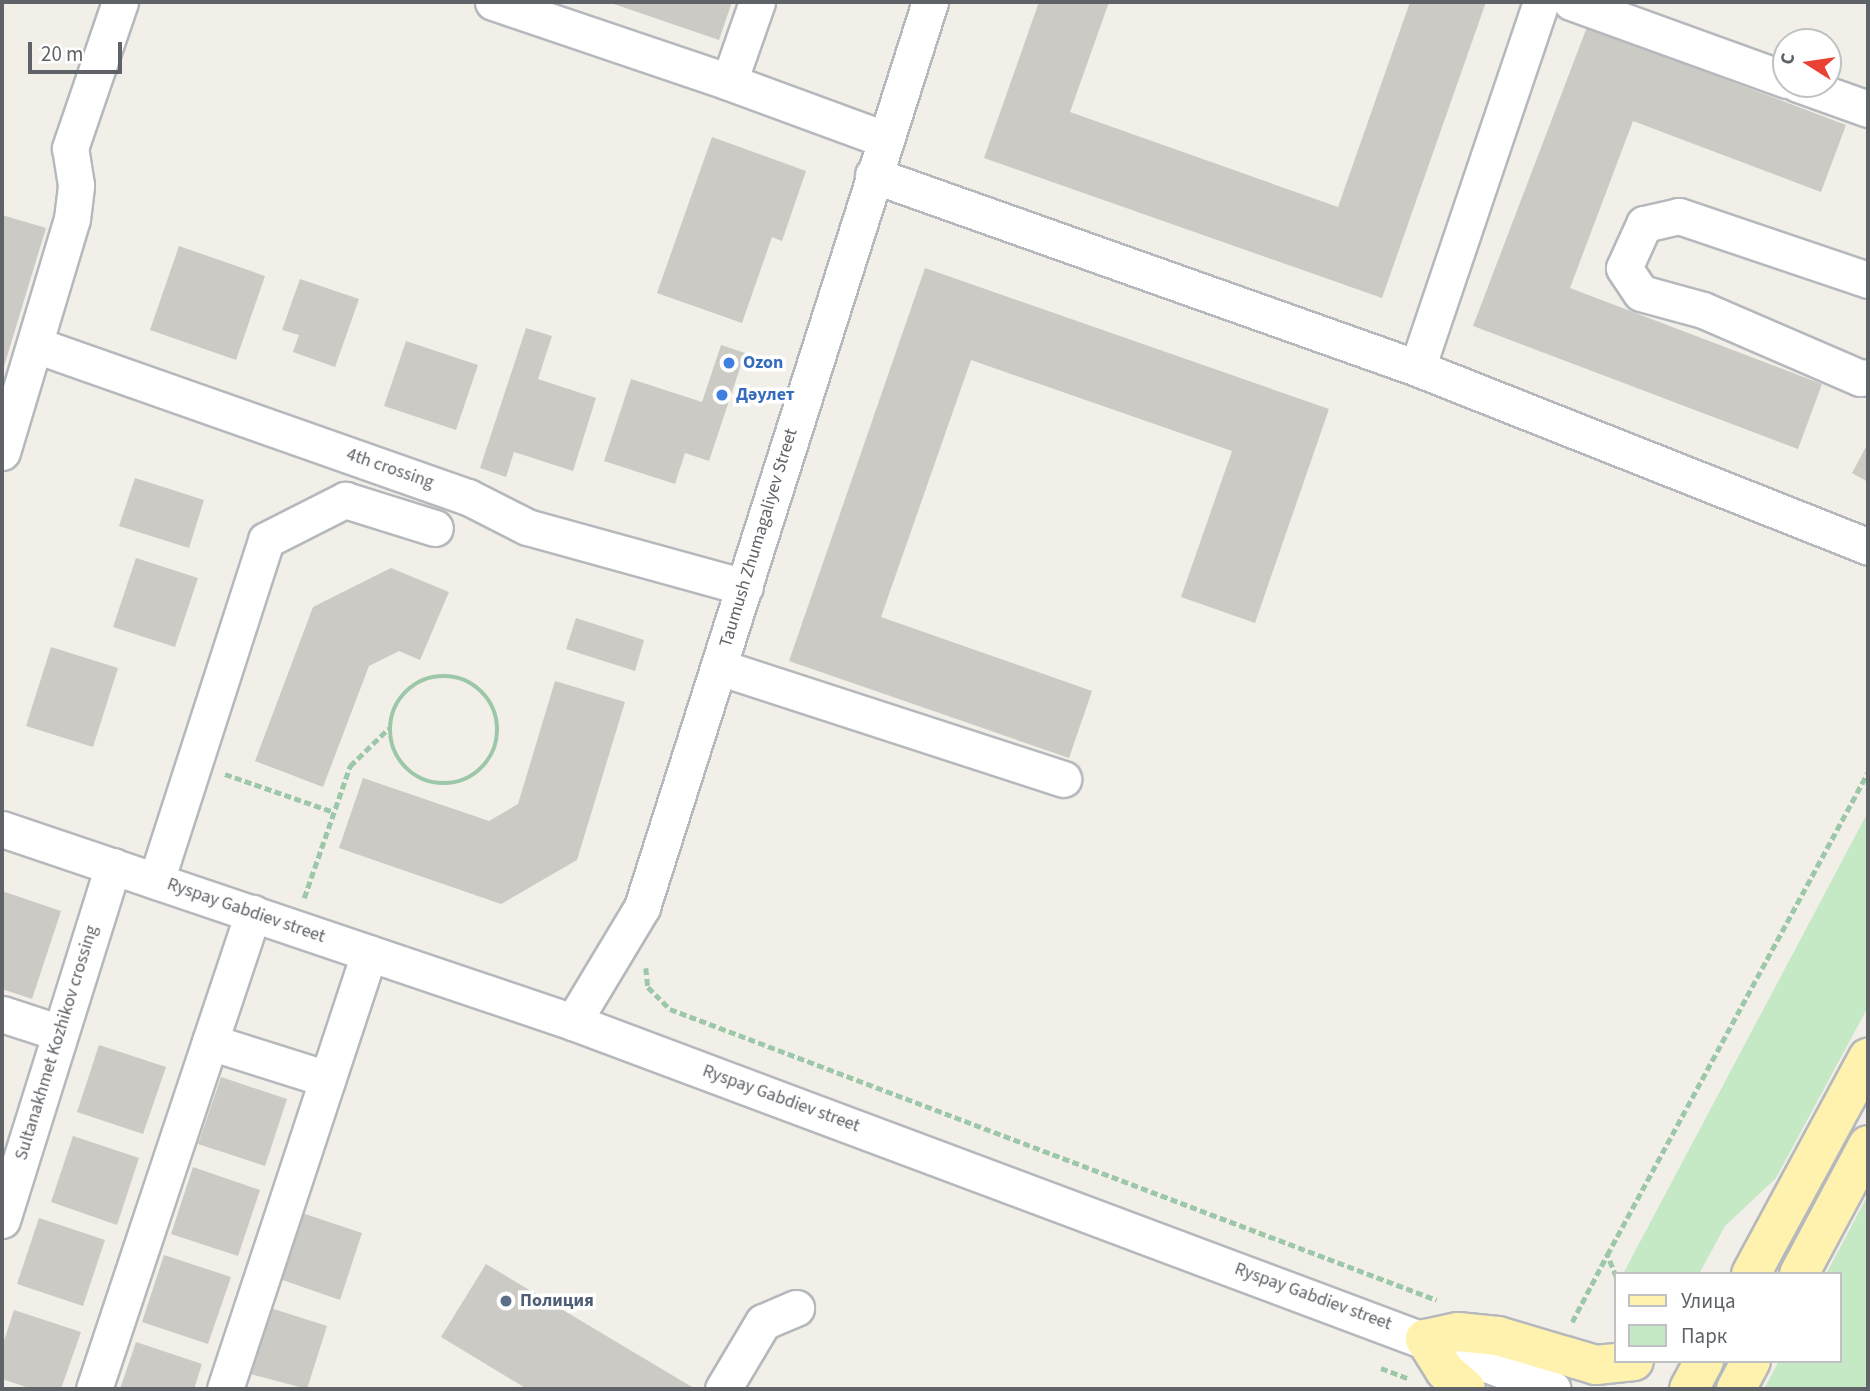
<!DOCTYPE html>
<html>
<head>
<meta charset="utf-8">
<style>
	body { margin:0 }
	#map { position:relative; width:1870px; height:1391px; overflow:hidden; background:#f1efe8; font-family:"Source Sans 3",sans-serif }
	div>[style] { position:absolute }
	[style*='--x'] { left:calc(var(--x)*1px); top:calc(var(--y)*1px); width:calc(var(--w)*1px); rotate:calc(var(--a)*1deg) }
	.green>* { inset:0; background:#c5e8c5 }
	.building>* { inset:0; background:#cccac5 }
	.path>* { height:4.5px; margin-top:-2.25px; transform-origin:0; background:repeating-linear-gradient(90deg,#9cc7a9 0 7px,transparent 0 10.5px) }
	.path>.ring { margin:-2.25px; padding:0; box-sizing:content-box; background:none; border:4.5px solid #9cc7a9; border-radius:50% }
	.roads { filter:drop-shadow(2px 0 #b5b8bc) drop-shadow(-2px 0 #b5b8bc) drop-shadow(0 2px #b5b8bc) drop-shadow(0 -2px #b5b8bc) }
	.minor>* { height:35px; margin:-17.5px; padding:0 17.5px; transform-origin:17.5px; border-radius:17.5px; background:#fff }
	.major>* { height:38px; margin:-19px; padding:0 19px; transform-origin:19px; border-radius:19px; background:#fff2af }
	.dots>* { width:19px; height:19px; translate:-50% -50%; box-sizing:border-box; border:4px solid #fff; border-radius:50% }
	span { translate:-50% -50%; white-space:nowrap; text-align:center; line-height:1.15; -webkit-text-stroke:7px #fff; paint-order:stroke }
	.shop-label { font-size:18px; color:#366cbe; font-weight:700 }
	.left { translate:0 -50%; text-align:left }
	.street-label { font-size:18px; color:#5f6368 }
	.service-label { font-size:18px; color:#4e5e75; font-weight:700 }
	.frame { position:absolute; inset:0; border:4px solid #5f6368; pointer-events:none }
	.legend { position:absolute; left:1614px; top:1272px; width:228px; height:91px; box-sizing:border-box; background:#fff; border:2px solid #bfc1c3; margin:0; padding:9px 12px; list-style:none; font-size:21px; color:#5f6368 }
	.legend li { display:flex; align-items:center; gap:14px; height:35px }
	.legend b { width:35px; border:2px solid #bfc1c3 }
	.north { position:absolute; left:1772px; top:28px; width:70px; height:70px; box-sizing:border-box; background:#fff; border:2px solid #bfc1c3; border-radius:50%; rotate:282deg; font-size:19px; font-weight:700; line-height:28px; text-align:center; color:#5f6368 }
	.north::after { content:''; display:block; margin:auto; width:24px; height:32px; background:#ea4335; clip-path:polygon(50% 0,100% 100%,50% 72%,0 100%) }
	.scale { position:absolute; left:28px; top:42px; width:94px; height:32px; box-sizing:border-box; border:4px solid #5f6368; border-top:0; padding-left:9px; font-size:21px; line-height:24px; white-space:nowrap; color:#5f6368; -webkit-text-stroke:5px #fff; paint-order:stroke }
</style>
</head>
<body>
<div id="map">
	<div class="green">
		<div style="clip-path:polygon(1868px 812px,1868px 1007px,1776px 1178px,1725px 1226px,1699px 1274px,1623px 1274px)"></div>
		<div style="clip-path:polygon(1868px 1195px,1868px 1389px,1764px 1389px,1779px 1361px,1840px 1361px,1840px 1274px,1826px 1274px)"></div>
	</div>
	<div class="building">
		<div style="clip-path:polygon(608px 2px,732px 2px,719px 40px)"></div>
		<div style="clip-path:polygon(1039px 2px,1109px 2px,1070px 112px,1338px 207px,1410px 2px,1486px 2px,1382px 298px,984px 158px)"></div>
		<div style="clip-path:polygon(1587px 27px,1846px 125px,1821px 192px,1633px 121px,1570px 288px,1822px 384px,1798px 449px,1473px 326px)"></div>
		<div style="clip-path:polygon(712px 137px,806px 171px,782px 241px,772px 237px,742px 323px,657px 293px)"></div>
		<div style="clip-path:polygon(2px 215px,46px 228px,2px 373px)"></div>
		<div style="clip-path:polygon(179px 246px,265px 276px,236px 360px,150px 330px)"></div>
		<div style="clip-path:polygon(925px 268px,1329px 409px,1255px 623px,1181px 597px,1232px 451px,971px 360px,881px 617px,1092px 691px,1069px 758px,789px 661px)"></div>
		<div style="clip-path:polygon(300px 279px,359px 299px,335px 367px,293px 352px,299px 335px,282px 330px)"></div>
		<div style="clip-path:polygon(526px 328px,552px 336px,538px 379px,596px 398px,573px 471px,514px 452px,506px 477px,480px 468px)"></div>
		<div style="clip-path:polygon(406px 341px,478px 365px,456px 430px,384px 406px)"></div>
		<div style="clip-path:polygon(721px 345px,745px 353px,709px 461px,685px 453px,675px 484px,604px 461px,631px 379px,702px 402px)"></div>
		<div style="clip-path:polygon(1868px 443px,1868px 482px,1852px 473px)"></div>
		<div style="clip-path:polygon(135px 478px,204px 500px,189px 548px,119px 526px)"></div>
		<div style="clip-path:polygon(136px 558px,198px 578px,175px 647px,113px 627px)"></div>
		<div style="clip-path:polygon(391px 568px,449px 592px,420px 660px,399px 651px,369px 666px,323px 787px,255px 761px,313px 607px)"></div>
		<div style="clip-path:polygon(576px 618px,644px 640px,635px 671px,566px 649px)"></div>
		<div style="clip-path:polygon(51px 647px,118px 668px,93px 747px,26px 726px)"></div>
		<div style="clip-path:polygon(555px 681px,625px 702px,577px 860px,501px 904px,339px 848px,363px 778px,489px 821px,518px 804px)"></div>
		<div style="clip-path:polygon(2px 891px,61px 911px,32px 999px,2px 989px)"></div>
		<div style="clip-path:polygon(99px 1045px,166px 1067px,143px 1134px,77px 1112px)"></div>
		<div style="clip-path:polygon(221px 1077px,287px 1099px,265px 1166px,198px 1144px)"></div>
		<div style="clip-path:polygon(73px 1136px,139px 1158px,117px 1225px,51px 1202px)"></div>
		<div style="clip-path:polygon(193px 1167px,260px 1190px,238px 1256px,171px 1234px)"></div>
		<div style="clip-path:polygon(296px 1211px,362px 1233px,340px 1300px,274px 1277px)"></div>
		<div style="clip-path:polygon(39px 1218px,105px 1240px,83px 1306px,17px 1284px)"></div>
		<div style="clip-path:polygon(164px 1255px,231px 1277px,208px 1344px,142px 1322px)"></div>
		<div style="clip-path:polygon(486px 1264px,692px 1387px,527px 1389px,441px 1337px)"></div>
		<div style="clip-path:polygon(261px 1305px,327px 1326px,307px 1389px,239px 1371px)"></div>
		<div style="clip-path:polygon(14px 1310px,81px 1332px,61px 1389px,32px 1389px,2px 1379px,2px 1347px)"></div>
		<div style="clip-path:polygon(136px 1342px,202px 1364px,194px 1389px,120px 1389px)"></div>
	</div>
	<div class="path">
		<div class="ring" style="left:390px;top:676px;width:103.5px;height:103.5px"></div>
		<div style="--x:225;--y:774;--w:115;--a:19.2"></div>
		<div style="--x:304;--y:898;--w:140;--a:-70.8"></div>
		<div style="--x:350;--y:766;--w:54;--a:-44.3"></div>
		<div style="--x:646;--y:968;--w:19;--a:84"></div>
		<div style="--x:648;--y:987;--w:31;--a:45"></div>
		<div style="--x:670;--y:1009;--w:820;--a:20.78"></div>
		<div style="--x:1616;--y:1277;--w:24;--a:-112"></div>
		<div style="--x:1607;--y:1255;--w:549;--a:-61.61"></div>
		<div style="--x:1572;--y:1322;--w:76;--a:-62.4"></div>
		<div style="--x:1381;--y:1368;--w:30;--a:21"></div>
	</div>
	<div class="roads">
		<div class="minor">
			<div style="--x:493;--y:2;--w:249;--a:18.7"></div>
			<div style="--x:729;--y:82;--w:85;--a:-70.7"></div>
			<div style="--x:1541;--y:2;--w:386;--a:108.7"></div>
			<div style="--x:1417;--y:368;--w:485;--a:21.6"></div>
			<div style="--x:1571;--y:2;--w:229;--a:19.9"></div>
			<div style="--x:729;--y:82;--w:165;--a:20.2"></div>
			<div style="--x:1798;--y:84;--w:74;--a:19.7"></div>
			<div style="--x:873;--y:175;--w:577;--a:19.53"></div>
			<div style="--x:1868;--y:280;--w:200;--a:-161.3"></div>
			<div style="--x:1679;--y:216;--w:36;--a:167"></div>
			<div style="--x:1644;--y:224;--w:48;--a:114.4"></div>
			<div style="--x:1624;--y:268;--w:30;--a:56"></div>
			<div style="--x:1641;--y:293;--w:64;--a:15.3"></div>
			<div style="--x:1703;--y:310;--w:171;--a:23.4"></div>
			<div style="--x:1860;--y:378;--w:8;--a:-7"></div>
			<div style="--x:36;--y:345;--w:458;--a:19.4"></div>
			<div style="--x:468;--y:497;--w:66;--a:27"></div>
			<div style="--x:527;--y:527;--w:226;--a:15.4"></div>
			<div style="--x:2;--y:452;--w:243;--a:-73.3"></div>
			<div style="--x:72;--y:219;--w:34;--a:-83"></div>
			<div style="--x:76;--y:185;--w:37;--a:-99"></div>
			<div style="--x:70;--y:148;--w:154;--a:-71.1"></div>
			<div style="--x:719;--y:667;--w:362;--a:18"></div>
			<div style="--x:2;--y:829;--w:603;--a:18.68"></div>
			<div style="--x:573;--y:1022;--w:1046;--a:20.53"></div>
			<div style="--x:156;--y:881;--w:358;--a:-72.1"></div>
			<div style="--x:266;--y:540;--w:89;--a:-26.9"></div>
			<div style="--x:345;--y:500;--w:94;--a:17.3"></div>
			<div style="--x:2;--y:1014;--w:61;--a:18.1"></div>
			<div style="--x:573;--y:1022;--w:134;--a:-59"></div>
			<div style="--x:642;--y:907;--w:950;--a:-72.35"></div>
			<div style="--x:210;--y:1042;--w:123;--a:17.5"></div>
			<div style="--x:2;--y:1220;--w:371;--a:-72.6"></div>
			<div style="--x:94;--y:1389;--w:502;--a:-71.53"></div>
			<div style="--x:225;--y:1389;--w:459;--a:-71.7"></div>
			<div style="--x:723;--y:1389;--w:78;--a:-59.2"></div>
			<div style="--x:763;--y:1322;--w:36;--a:-23"></div>
		</div>
		<div class="major">
			<div style="--x:1751;--y:1274;--w:246;--a:-61.6"></div>
			<div style="--x:1799;--y:1274;--w:146;--a:-61.9"></div>
			<div style="--x:1466;--y:1389;--w:28;--a:-139"></div>
			<div style="--x:1445;--y:1371;--w:38;--a:-122"></div>
			<div style="--x:1425;--y:1339;--w:34;--a:-12"></div>
			<div style="--x:1458;--y:1332;--w:40;--a:5.7"></div>
			<div style="--x:1498;--y:1336;--w:102;--a:16.5"></div>
			<div style="--x:1596;--y:1365;--w:38;--a:-6"></div>
			<div style="--x:1689;--y:1389;--w:32;--a:-62"></div>
			<div style="--x:1736;--y:1389;--w:32;--a:-62"></div>
		</div>
	</div>
	<div class="dots">
		<div style="left:729px;top:363px;background:#3f7fe0"></div>
		<div style="left:722px;top:395px;background:#3f7fe0"></div>
		<div style="left:506px;top:1301px;background:#5c6f8a"></div>
	</div>
	<div class="shop-label">
		<span class="left" style="left:743px;top:363px">Ozon</span>
		<span class="left" style="left:736px;top:395px">Дәулет</span>
	</div>
	<div class="street-label">
		<span style="left:390px;top:469px;rotate:19deg">4th crossing</span>
		<span style="left:759px;top:538px;rotate:-73deg">Taumush Zhumagaliyev Street</span>
		<span style="left:246px;top:911px;rotate:19deg">Ryspay Gabdiev street</span>
		<span style="left:57px;top:1043px;rotate:-73deg">Sultanakhmet Kozhikov crossing</span>
		<span style="left:781px;top:1099px;rotate:20deg">Ryspay Gabdiev street</span>
		<span style="left:1313px;top:1297px;rotate:20deg">Ryspay Gabdiev street</span>
	</div>
	<div class="service-label">
		<span class="left" style="left:520px;top:1301px">Полиция</span>
	</div>
	<div class="frame"></div>
	<ul class="legend">
	<li><b style="height:9px;background:#fff2af"></b>Улица</li>
	<li><b style="height:19px;background:#c5e8c5"></b>Парк</li>
	</ul>
	<div class="north">С</div>
	<div class="scale">20 m</div>
</div>
</body>
</html>
